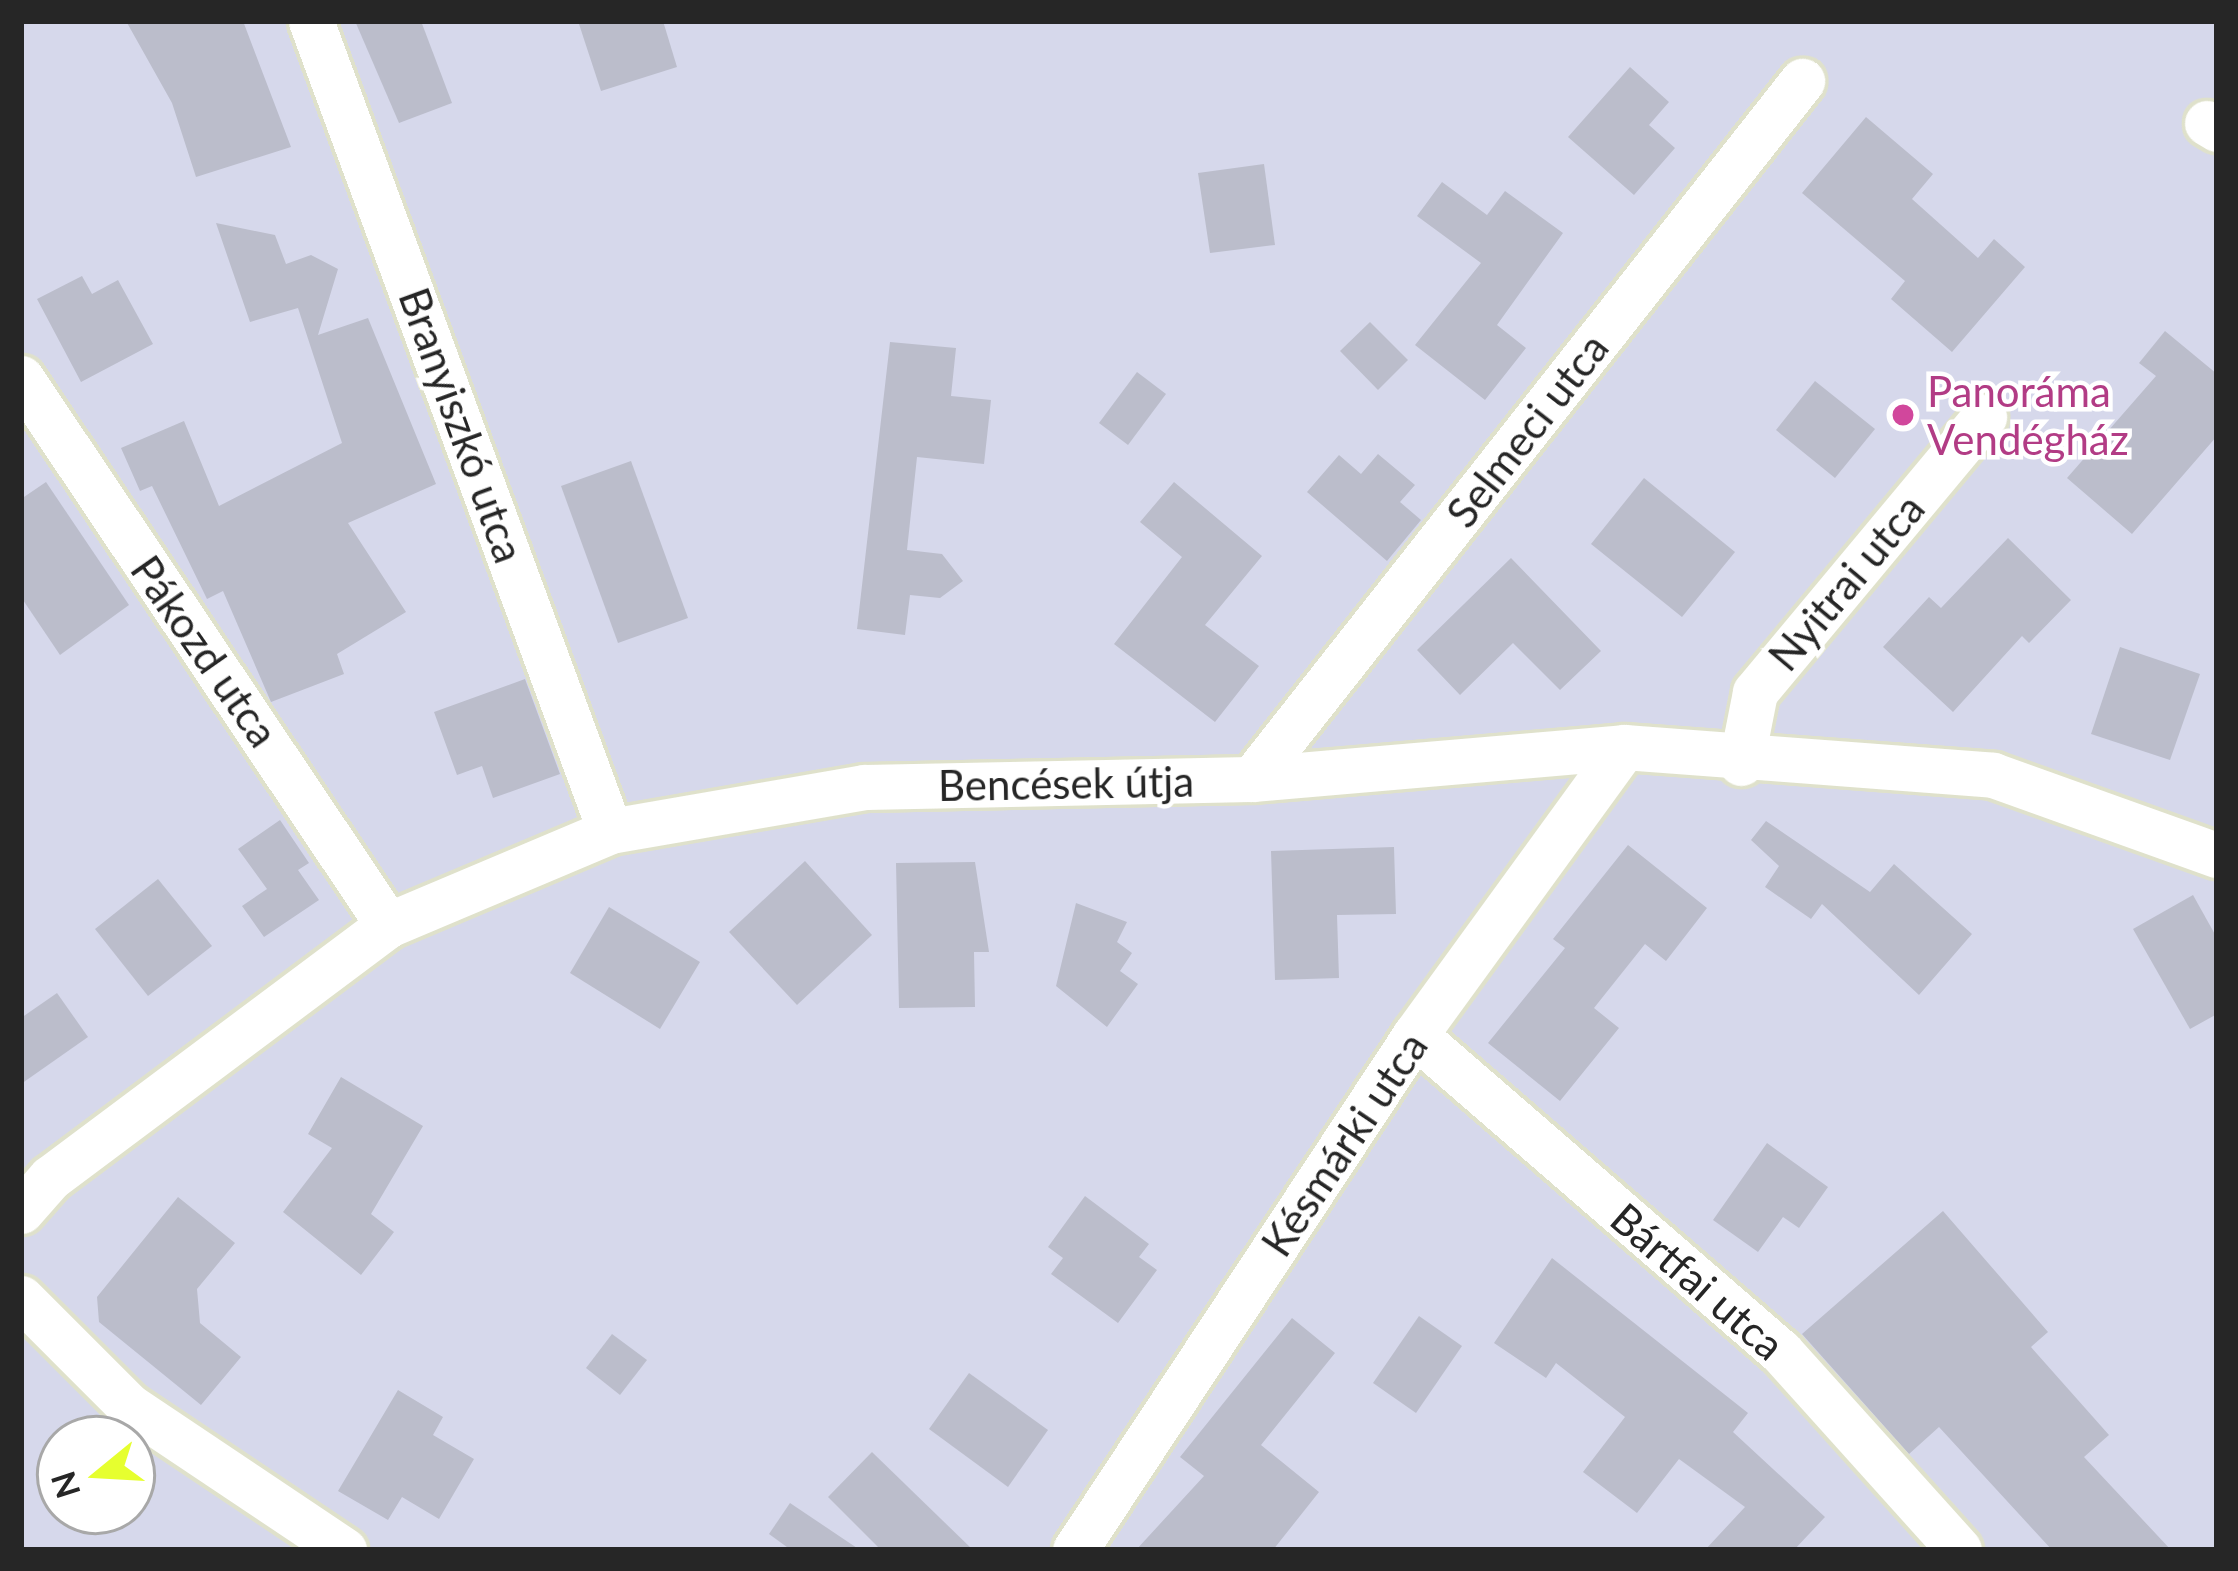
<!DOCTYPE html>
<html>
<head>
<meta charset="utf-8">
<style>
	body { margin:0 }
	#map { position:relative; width:2238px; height:1571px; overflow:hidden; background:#d6d8eb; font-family:Lato,sans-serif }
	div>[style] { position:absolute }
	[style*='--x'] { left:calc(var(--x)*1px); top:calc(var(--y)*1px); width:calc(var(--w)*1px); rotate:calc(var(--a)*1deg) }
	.building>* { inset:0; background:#bbbdcb }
	.roads { filter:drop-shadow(3px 0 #dfe1cb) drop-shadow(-3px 0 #dfe1cb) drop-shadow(0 3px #dfe1cb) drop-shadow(0 -3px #dfe1cb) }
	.street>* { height:45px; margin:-22.5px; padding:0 22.5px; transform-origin:22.5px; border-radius:22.5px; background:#fff }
	.dots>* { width:33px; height:33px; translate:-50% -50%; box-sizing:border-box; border:6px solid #fff; border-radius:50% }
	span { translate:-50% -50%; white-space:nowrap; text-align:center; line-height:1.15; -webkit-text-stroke:9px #fff; paint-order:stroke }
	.hotel-label { font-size:42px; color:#b23c85 }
	.left { translate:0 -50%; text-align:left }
	.street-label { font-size:42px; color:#262626 }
	.frame { position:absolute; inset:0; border:24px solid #262626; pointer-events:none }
	.north { position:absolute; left:36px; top:1415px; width:120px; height:120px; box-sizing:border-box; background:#fff; border:3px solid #a8a8a8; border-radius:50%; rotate:252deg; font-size:33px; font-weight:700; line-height:48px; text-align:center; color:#262626 }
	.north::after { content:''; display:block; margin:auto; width:42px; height:54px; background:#e6ff2f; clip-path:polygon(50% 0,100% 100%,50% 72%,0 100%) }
</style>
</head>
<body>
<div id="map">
	<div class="building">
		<div style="clip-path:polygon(126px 21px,243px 21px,291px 147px,196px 177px,172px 103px)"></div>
		<div style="clip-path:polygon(355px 21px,421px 21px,452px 103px,399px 123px)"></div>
		<div style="clip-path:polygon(578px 21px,663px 21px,677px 67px,601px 91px)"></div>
		<div style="clip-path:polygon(1630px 67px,1669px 102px,1649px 125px,1675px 148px,1634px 195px,1568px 137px)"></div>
		<div style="clip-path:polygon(1866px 117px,1933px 174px,1912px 199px,1978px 258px,1994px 239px,2025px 267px,1952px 352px,1891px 299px,1905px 281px,1802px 193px)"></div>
		<div style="clip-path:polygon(1264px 164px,1275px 245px,1210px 253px,1198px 173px)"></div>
		<div style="clip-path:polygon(1442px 182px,1487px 215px,1505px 191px,1563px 233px,1497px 325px,1526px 348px,1485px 400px,1415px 345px,1481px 263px,1417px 216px)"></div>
		<div style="clip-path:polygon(216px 223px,275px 235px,286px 264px,311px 255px,338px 269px,318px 335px,368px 318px,436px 484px,348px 523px,406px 612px,337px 654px,344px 674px,271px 702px,223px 591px,207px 599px,152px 486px,140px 491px,121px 448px,184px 421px,219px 506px,342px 443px,298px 308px,250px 322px)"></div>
		<div style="clip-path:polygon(82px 276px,92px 294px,118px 280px,153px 344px,81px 382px,37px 299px)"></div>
		<div style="clip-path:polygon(1370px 322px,1408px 360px,1378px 390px,1340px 351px)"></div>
		<div style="clip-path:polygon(2165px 331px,2217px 374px,2217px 436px,2132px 534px,2067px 478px,2156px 376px,2139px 363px)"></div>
		<div style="clip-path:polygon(890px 342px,956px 348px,951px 396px,991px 400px,984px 464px,917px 457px,907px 550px,942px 554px,963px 581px,940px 598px,910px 595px,905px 635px,857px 629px)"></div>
		<div style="clip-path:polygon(1137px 372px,1166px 394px,1128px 445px,1099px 423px)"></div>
		<div style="clip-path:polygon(1815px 381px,1875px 429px,1835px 478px,1776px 430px)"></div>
		<div style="clip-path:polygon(1378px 454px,1415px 485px,1400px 502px,1421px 520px,1387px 561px,1307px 492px,1339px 455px,1361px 474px)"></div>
		<div style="clip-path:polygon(631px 461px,688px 618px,618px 643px,561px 486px)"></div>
		<div style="clip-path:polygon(1644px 478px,1735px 552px,1682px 617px,1591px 544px)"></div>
		<div style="clip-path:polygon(46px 482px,129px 605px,60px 655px,21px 597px,21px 499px)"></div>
		<div style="clip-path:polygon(1174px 482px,1262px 556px,1205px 625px,1259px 666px,1215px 722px,1114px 644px,1182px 557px,1140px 522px)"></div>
		<div style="clip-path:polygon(2008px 538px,2071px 600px,2029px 643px,2022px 636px,1953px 712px,1883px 647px,1929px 597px,1941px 608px)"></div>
		<div style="clip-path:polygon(1511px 558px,1601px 651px,1560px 690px,1513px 643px,1460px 695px,1417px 650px)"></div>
		<div style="clip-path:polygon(2120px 647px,2200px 674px,2170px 760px,2091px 734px)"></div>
		<div style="clip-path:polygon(525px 679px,560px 774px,493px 798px,482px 766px,457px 775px,434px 712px)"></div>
		<div style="clip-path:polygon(280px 820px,309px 863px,298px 870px,319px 900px,264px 937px,242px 906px,267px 889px,238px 849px)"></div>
		<div style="clip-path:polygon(1766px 821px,1870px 892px,1894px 864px,1972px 934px,1919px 995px,1822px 904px,1811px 919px,1765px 887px,1779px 866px,1751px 840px)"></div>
		<div style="clip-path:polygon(1628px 845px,1707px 908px,1666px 961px,1645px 944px,1594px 1008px,1619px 1028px,1560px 1101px,1488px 1043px,1565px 948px,1553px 939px)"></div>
		<div style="clip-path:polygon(1394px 847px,1396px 914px,1337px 915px,1339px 978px,1275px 980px,1271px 851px)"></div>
		<div style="clip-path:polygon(805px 861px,872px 935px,797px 1005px,729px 932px)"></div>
		<div style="clip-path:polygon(975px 862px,989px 952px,974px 952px,975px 1007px,899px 1008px,896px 863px)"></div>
		<div style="clip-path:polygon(158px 879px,212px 946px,148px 996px,95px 929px)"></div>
		<div style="clip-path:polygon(2193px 895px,2217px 938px,2217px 1014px,2190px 1029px,2133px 929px)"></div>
		<div style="clip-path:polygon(1076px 903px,1127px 922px,1117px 942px,1132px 953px,1120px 971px,1138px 984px,1107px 1027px,1056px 986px)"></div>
		<div style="clip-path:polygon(609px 907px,700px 962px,660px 1029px,570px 973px)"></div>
		<div style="clip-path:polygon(57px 993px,88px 1037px,21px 1084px,21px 1018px)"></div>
		<div style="clip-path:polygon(341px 1077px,423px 1126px,371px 1214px,394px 1232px,361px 1275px,283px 1212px,332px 1148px,308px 1134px)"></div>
		<div style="clip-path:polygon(1767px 1143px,1828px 1187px,1799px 1228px,1783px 1217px,1758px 1252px,1713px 1220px)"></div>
		<div style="clip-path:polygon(1085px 1196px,1149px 1244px,1139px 1257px,1157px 1270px,1118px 1323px,1051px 1274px,1063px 1258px,1048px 1247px)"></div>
		<div style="clip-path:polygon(178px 1197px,235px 1243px,197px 1289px,200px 1323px,241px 1357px,201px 1405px,99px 1322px,97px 1297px)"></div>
		<div style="clip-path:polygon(1943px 1211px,2048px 1332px,2031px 1347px,2109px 1435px,2084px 1457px,2171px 1550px,2052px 1550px,1939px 1427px,1909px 1454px,1802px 1334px)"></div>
		<div style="clip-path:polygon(1552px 1258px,1748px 1413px,1733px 1432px,1825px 1517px,1794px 1550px,1705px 1550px,1745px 1507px,1679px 1459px,1637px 1513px,1583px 1472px,1625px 1417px,1556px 1363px,1546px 1378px,1494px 1343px)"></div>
		<div style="clip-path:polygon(1419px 1316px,1462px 1346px,1416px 1413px,1373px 1383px)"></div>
		<div style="clip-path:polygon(1292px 1318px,1335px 1353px,1261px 1445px,1319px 1492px,1273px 1550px,1136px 1550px,1204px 1476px,1180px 1457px)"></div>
		<div style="clip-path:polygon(612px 1334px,647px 1360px,620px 1395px,586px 1368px)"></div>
		<div style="clip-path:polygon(969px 1373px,1048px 1430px,1008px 1487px,929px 1429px)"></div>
		<div style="clip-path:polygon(398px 1390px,443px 1417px,433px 1435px,474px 1459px,439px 1519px,402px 1497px,388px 1520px,338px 1491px)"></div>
		<div style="clip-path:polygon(872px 1452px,973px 1550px,881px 1550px,828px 1497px)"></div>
		<div style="clip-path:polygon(790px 1503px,860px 1550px,791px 1550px,769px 1534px)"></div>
	</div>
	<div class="roads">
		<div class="street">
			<div style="--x:311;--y:21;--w:863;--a:69.74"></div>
			<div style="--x:2207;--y:123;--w:12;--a:31"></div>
			<div style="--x:21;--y:378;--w:659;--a:56.14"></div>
			<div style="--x:1741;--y:763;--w:72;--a:-78.8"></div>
			<div style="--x:1755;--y:692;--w:358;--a:-50.2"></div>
			<div style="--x:1252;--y:779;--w:889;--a:-51.76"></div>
			<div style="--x:1415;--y:1035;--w:484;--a:40.9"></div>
			<div style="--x:1781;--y:1352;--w:266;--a:48"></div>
			<div style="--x:21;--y:1211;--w:44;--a:-48.7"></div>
			<div style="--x:50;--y:1178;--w:422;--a:-36.8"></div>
			<div style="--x:388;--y:925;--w:241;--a:-22.9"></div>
			<div style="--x:610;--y:831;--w:258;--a:-9.8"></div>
			<div style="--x:864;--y:787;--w:388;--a:-1.2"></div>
			<div style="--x:1252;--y:779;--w:373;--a:-4.9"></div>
			<div style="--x:1624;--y:747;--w:370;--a:4.3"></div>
			<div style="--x:1993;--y:775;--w:238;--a:19.7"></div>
			<div style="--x:21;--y:1298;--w:153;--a:45"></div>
			<div style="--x:129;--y:1406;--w:259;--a:33.8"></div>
			<div style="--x:1075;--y:1550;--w:617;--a:-56.57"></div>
			<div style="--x:1415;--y:1035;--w:356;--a:-54"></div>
		</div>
	</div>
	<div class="dots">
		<div style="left:1903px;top:415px;background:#d1479c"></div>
	</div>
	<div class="hotel-label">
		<span class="left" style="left:1927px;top:415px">Panoráma<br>Vendégház</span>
	</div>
	<div class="street-label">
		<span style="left:462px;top:425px;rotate:70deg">Branyiszkó utca</span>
		<span style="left:1527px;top:430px;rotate:-52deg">Selmeci utca</span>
		<span style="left:1846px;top:582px;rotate:-50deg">Nyitrai utca</span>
		<span style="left:205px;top:651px;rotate:55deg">Pákozd utca</span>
		<span style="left:1066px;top:783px;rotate:-1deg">Bencések útja</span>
		<span style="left:1344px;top:1144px;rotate:-56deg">Késmárki utca</span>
		<span style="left:1698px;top:1281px;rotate:41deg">Bártfai utca</span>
	</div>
	<div class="frame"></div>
	<div class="north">N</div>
</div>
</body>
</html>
